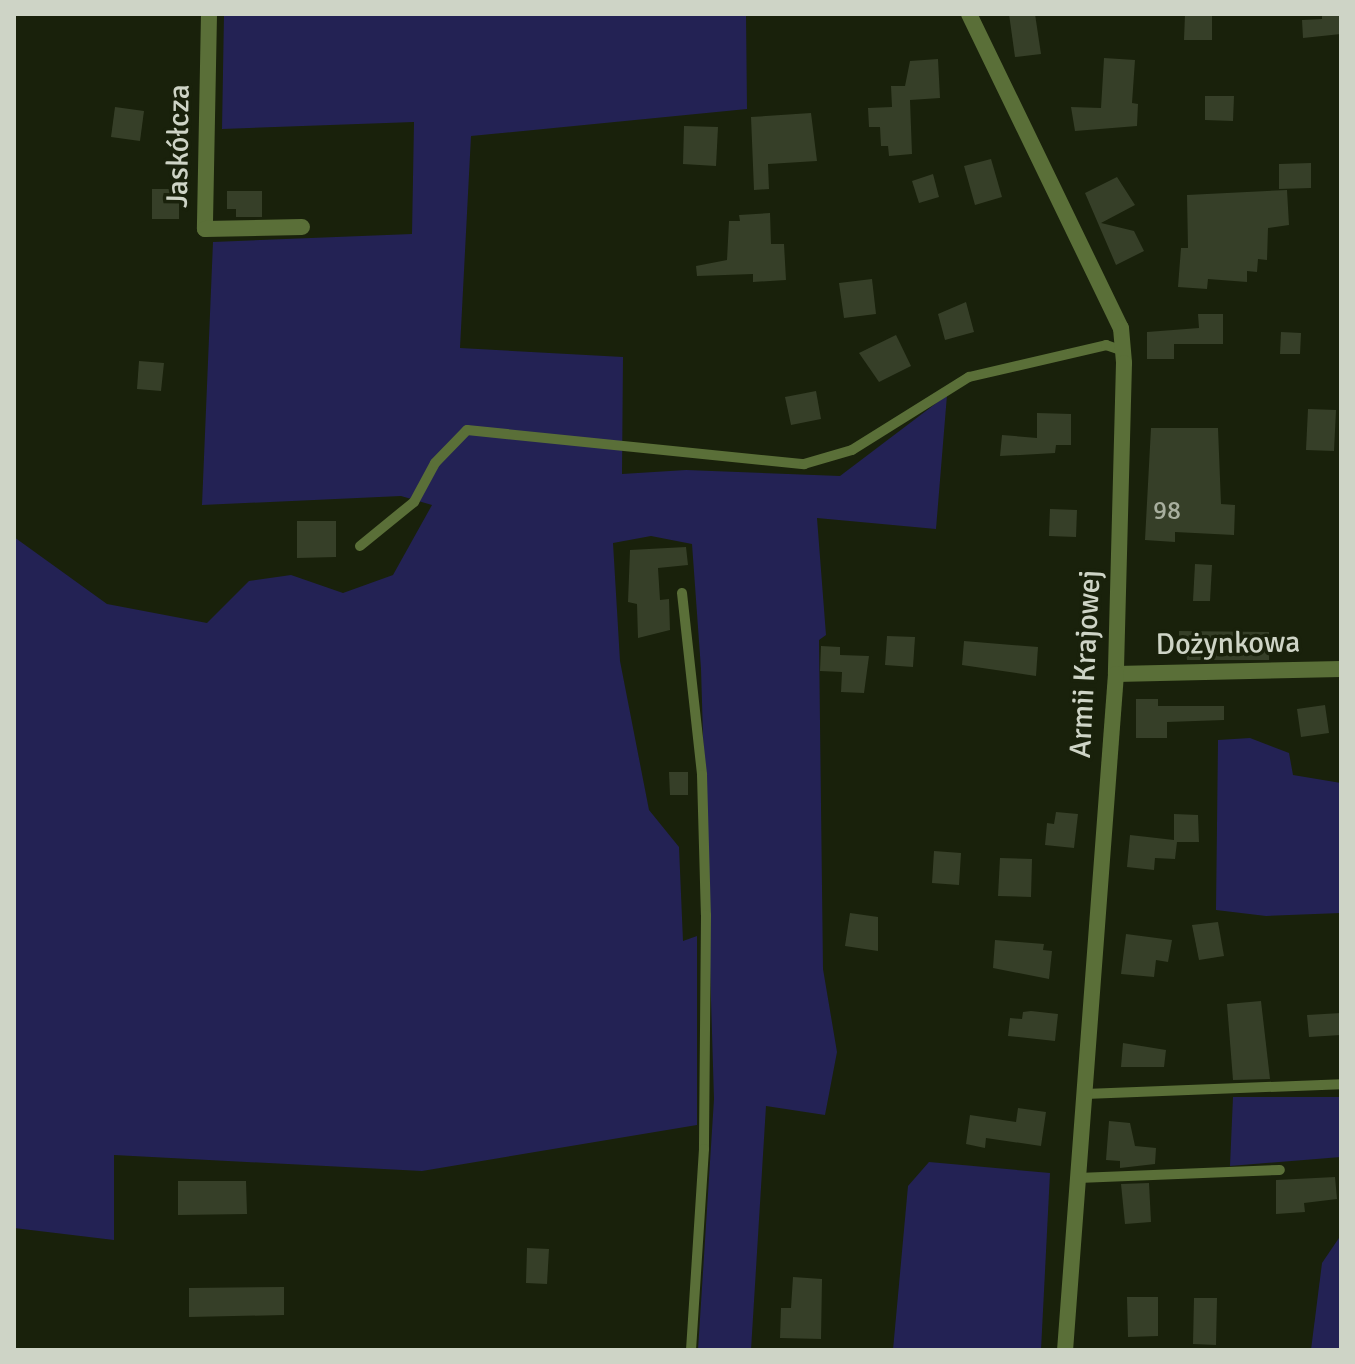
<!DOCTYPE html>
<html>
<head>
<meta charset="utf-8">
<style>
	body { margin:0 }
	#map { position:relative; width:1355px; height:1364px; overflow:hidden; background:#19210b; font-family:Signika,sans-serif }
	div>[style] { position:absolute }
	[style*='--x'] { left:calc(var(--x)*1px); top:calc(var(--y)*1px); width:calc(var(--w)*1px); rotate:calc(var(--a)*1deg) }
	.green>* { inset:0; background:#232254 }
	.building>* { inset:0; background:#363f28 }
	.service>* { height:10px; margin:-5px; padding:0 5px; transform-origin:5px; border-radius:5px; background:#5a6f38 }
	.minor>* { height:16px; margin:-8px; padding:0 8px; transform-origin:8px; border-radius:8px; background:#5a6f38 }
	.tertiary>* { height:16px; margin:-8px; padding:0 8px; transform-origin:8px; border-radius:8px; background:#5a6f38 }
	span { translate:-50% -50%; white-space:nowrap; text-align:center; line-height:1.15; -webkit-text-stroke:7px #19210b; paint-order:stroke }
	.number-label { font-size:26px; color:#a8af9e }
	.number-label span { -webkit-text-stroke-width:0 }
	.street-label { font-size:30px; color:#ced4c6 }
	.frame { position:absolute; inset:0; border:16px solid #ced4c6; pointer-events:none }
</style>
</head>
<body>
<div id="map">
	<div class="green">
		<div style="clip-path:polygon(224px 14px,746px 14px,747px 109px,471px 136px,460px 348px,623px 357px,622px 474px,686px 470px,840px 476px,947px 395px,936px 529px,817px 518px,826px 635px,819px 640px,823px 969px,837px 1052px,825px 1115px,766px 1106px,751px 1350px,698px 1350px,714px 1099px,701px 669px,692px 544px,651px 536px,613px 543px,620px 661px,649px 810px,679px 847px,683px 941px,697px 936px,697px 1125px,422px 1171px,114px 1155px,114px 1240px,14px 1228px,14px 537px,107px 604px,207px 623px,249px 581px,291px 575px,343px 593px,393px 575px,432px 505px,401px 496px,202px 505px,213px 242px,412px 234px,414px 122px,222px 129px)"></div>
		<div style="clip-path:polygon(1250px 738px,1289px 753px,1293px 775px,1341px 783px,1341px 913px,1266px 916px,1216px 910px,1218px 740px)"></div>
		<div style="clip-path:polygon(1233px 1097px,1341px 1097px,1341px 1157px,1230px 1166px)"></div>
		<div style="clip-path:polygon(929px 1162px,1050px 1173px,1041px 1350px,893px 1350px,908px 1186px)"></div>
		<div style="clip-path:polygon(1341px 1235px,1341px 1350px,1311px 1350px,1322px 1263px)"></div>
	</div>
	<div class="building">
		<div style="clip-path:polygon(1009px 14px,1035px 14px,1041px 54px,1015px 57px)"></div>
		<div style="clip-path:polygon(1185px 14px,1212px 14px,1212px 40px,1184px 40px)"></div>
		<div style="clip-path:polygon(1322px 14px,1341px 14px,1341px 34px,1303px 38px,1302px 20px,1322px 19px)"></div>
		<div style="clip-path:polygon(1104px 58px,1135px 60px,1132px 103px,1138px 104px,1137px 126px,1075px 131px,1071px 107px,1101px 108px)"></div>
		<div style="clip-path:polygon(938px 59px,940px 98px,910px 100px,912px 154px,889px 156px,888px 146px,881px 146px,880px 127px,869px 127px,868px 108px,892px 107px,891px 86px,905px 86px,910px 61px)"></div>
		<div style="clip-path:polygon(1205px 96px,1234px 96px,1233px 121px,1205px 120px)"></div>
		<div style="clip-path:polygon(115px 107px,144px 111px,140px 141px,111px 137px)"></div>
		<div style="clip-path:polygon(811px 113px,817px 161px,768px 164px,769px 189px,754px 190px,751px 117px)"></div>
		<div style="clip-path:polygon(684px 126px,718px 127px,716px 166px,683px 164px)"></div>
		<div style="clip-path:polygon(991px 159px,1002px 197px,975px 205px,964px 166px)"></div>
		<div style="clip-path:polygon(1311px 163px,1311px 188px,1279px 189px,1279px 164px)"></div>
		<div style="clip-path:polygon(933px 174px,939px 197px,919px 203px,912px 181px)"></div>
		<div style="clip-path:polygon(1117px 177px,1135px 205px,1101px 223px,1134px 231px,1144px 251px,1116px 265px,1085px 193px)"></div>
		<div style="clip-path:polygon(152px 189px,179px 189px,179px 219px,152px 219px)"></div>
		<div style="clip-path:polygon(1287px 190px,1289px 225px,1268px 228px,1267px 260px,1258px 259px,1257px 272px,1247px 271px,1247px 282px,1208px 279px,1207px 289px,1178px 287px,1181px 248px,1188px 248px,1187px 195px)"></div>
		<div style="clip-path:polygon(227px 191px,262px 191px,262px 217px,236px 217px,236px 209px,227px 209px)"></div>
		<div style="clip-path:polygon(770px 213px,771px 244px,784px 244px,786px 280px,753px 282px,753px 274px,697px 276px,696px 266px,727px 260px,729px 221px,740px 221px,739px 215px)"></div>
		<div style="clip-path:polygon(872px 279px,876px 314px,844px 318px,839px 283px)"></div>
		<div style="clip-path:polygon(966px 302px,974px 332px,945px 340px,938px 314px)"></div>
		<div style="clip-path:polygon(1198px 314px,1223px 314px,1223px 344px,1174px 344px,1174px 359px,1147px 359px,1147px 332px,1199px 328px)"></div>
		<div style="clip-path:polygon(1281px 332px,1301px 333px,1300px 354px,1280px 354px)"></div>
		<div style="clip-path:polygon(896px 335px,911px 366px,879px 382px,859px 353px)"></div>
		<div style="clip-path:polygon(139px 361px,164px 363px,161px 391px,137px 389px)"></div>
		<div style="clip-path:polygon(816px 391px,821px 419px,791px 425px,785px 397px)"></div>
		<div style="clip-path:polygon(1308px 409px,1336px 410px,1334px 451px,1306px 450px)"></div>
		<div style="clip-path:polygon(1037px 413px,1071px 414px,1071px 445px,1056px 445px,1055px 453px,1000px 456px,1002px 435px,1037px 438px)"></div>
		<div style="clip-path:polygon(1151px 428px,1218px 428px,1221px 504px,1235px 505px,1234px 535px,1175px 532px,1175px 542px,1145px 540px)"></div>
		<div style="clip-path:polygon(1050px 509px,1077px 510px,1076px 537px,1049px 536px)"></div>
		<div style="clip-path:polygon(297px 521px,336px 521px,336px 557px,297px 558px)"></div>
		<div style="clip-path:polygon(686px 547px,688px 565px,658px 568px,660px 600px,669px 599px,670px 630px,638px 638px,637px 604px,628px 602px,630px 550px)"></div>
		<div style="clip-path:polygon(1195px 564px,1212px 565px,1210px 601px,1193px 601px)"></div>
		<div style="clip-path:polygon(1179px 631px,1269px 632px,1269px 660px,1187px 660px,1186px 650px,1179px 650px)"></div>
		<div style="clip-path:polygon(887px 636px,915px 637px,913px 667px,885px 665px)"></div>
		<div style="clip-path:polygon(964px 641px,1038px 647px,1036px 676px,962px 665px)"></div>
		<div style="clip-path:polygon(821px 646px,840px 647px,840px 655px,869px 656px,864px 693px,841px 692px,842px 672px,820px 671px)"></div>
		<div style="clip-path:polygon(1136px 699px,1158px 699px,1158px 706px,1224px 706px,1224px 720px,1167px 722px,1167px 738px,1136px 738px)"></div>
		<div style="clip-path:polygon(1325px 705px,1329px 733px,1301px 737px,1297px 709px)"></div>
		<div style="clip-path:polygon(669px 772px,688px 772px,688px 795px,670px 795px)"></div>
		<div style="clip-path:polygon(1056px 812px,1078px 814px,1074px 848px,1045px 845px,1047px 823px,1054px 824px)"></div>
		<div style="clip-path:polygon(1174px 814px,1198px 815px,1199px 842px,1177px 842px,1175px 859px,1155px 858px,1154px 870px,1127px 867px,1130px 835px,1174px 840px)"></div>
		<div style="clip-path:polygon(934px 851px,961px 853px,959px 885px,932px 883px)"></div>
		<div style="clip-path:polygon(1000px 858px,1032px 859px,1031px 897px,998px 896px)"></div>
		<div style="clip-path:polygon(850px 913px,878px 917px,878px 951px,845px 946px)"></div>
		<div style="clip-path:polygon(1218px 922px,1224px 956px,1199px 960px,1192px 925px)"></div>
		<div style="clip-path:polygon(1126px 934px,1172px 940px,1168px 962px,1156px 960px,1154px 977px,1121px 974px)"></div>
		<div style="clip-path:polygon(995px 940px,1044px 944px,1043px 950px,1052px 951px,1049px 979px,993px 968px)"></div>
		<div style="clip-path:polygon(1261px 1001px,1270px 1079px,1233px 1080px,1227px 1004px)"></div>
		<div style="clip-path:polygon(1031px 1011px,1058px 1014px,1055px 1041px,1008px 1036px,1010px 1018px,1022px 1019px,1023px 1012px)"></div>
		<div style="clip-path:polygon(1341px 1013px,1341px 1035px,1309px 1037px,1307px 1015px)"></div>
		<div style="clip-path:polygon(1123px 1043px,1166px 1050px,1164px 1067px,1121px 1067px)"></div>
		<div style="clip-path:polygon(1018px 1108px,1046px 1112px,1041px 1146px,986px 1138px,985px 1148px,966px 1144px,970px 1115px,1016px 1122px)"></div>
		<div style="clip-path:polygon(1109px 1121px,1130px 1123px,1135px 1146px,1156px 1148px,1155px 1164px,1120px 1168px,1120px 1161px,1106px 1160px)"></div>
		<div style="clip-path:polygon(1335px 1177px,1337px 1199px,1304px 1203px,1305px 1212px,1276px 1214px,1276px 1180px)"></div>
		<div style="clip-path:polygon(178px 1181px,246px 1181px,247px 1214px,178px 1215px)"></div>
		<div style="clip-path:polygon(1149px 1183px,1151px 1222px,1125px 1224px,1121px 1184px)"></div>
		<div style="clip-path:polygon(527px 1248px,549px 1249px,547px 1284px,526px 1283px)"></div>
		<div style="clip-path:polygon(793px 1277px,822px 1279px,821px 1339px,780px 1338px,781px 1308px,791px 1308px)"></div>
		<div style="clip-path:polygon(284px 1287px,284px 1315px,189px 1317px,189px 1288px)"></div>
		<div style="clip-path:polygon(1127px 1297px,1158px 1297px,1158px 1336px,1128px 1337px)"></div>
		<div style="clip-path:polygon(1194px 1298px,1217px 1298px,1216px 1345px,1193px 1344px)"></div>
	</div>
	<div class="service">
		<div style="--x:360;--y:546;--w:70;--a:-39.2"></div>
		<div style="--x:414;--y:502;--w:44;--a:-61.7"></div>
		<div style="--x:435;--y:463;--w:46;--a:-45.9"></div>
		<div style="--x:467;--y:430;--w:339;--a:5.8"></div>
		<div style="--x:804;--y:464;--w:50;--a:-16.3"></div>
		<div style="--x:852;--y:450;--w:138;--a:-32"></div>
		<div style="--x:969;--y:377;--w:141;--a:-13.1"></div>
		<div style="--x:1106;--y:345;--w:18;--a:19"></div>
		<div style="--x:682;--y:593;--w:183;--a:83.7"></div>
		<div style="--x:702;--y:775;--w:140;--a:88.4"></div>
		<div style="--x:706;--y:915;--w:234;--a:90.5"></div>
		<div style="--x:704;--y:1149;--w:201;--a:93.7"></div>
		<div style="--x:1085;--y:1094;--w:256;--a:-2.2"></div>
		<div style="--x:1078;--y:1178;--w:202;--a:-2.3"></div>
	</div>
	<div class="minor">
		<div style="--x:209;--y:14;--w:215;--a:91.1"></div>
		<div style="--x:205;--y:229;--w:97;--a:-1.2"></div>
		<div style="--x:1116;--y:674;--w:225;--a:-1.3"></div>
	</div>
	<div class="tertiary">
		<div style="--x:969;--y:14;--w:349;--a:64.2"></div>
		<div style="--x:1121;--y:328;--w:35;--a:85"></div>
		<div style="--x:1124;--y:363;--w:311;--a:91.5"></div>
		<div style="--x:1116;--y:674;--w:678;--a:94.31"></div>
	</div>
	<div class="number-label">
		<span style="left:1167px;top:512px">98</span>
	</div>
	<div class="street-label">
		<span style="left:179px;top:146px;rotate:-89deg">Jaskółcza</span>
		<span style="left:1228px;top:644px;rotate:-1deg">Dożynkowa</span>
		<span style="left:1086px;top:664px;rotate:-87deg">Armii Krajowej</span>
	</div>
	<div class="frame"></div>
</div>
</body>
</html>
